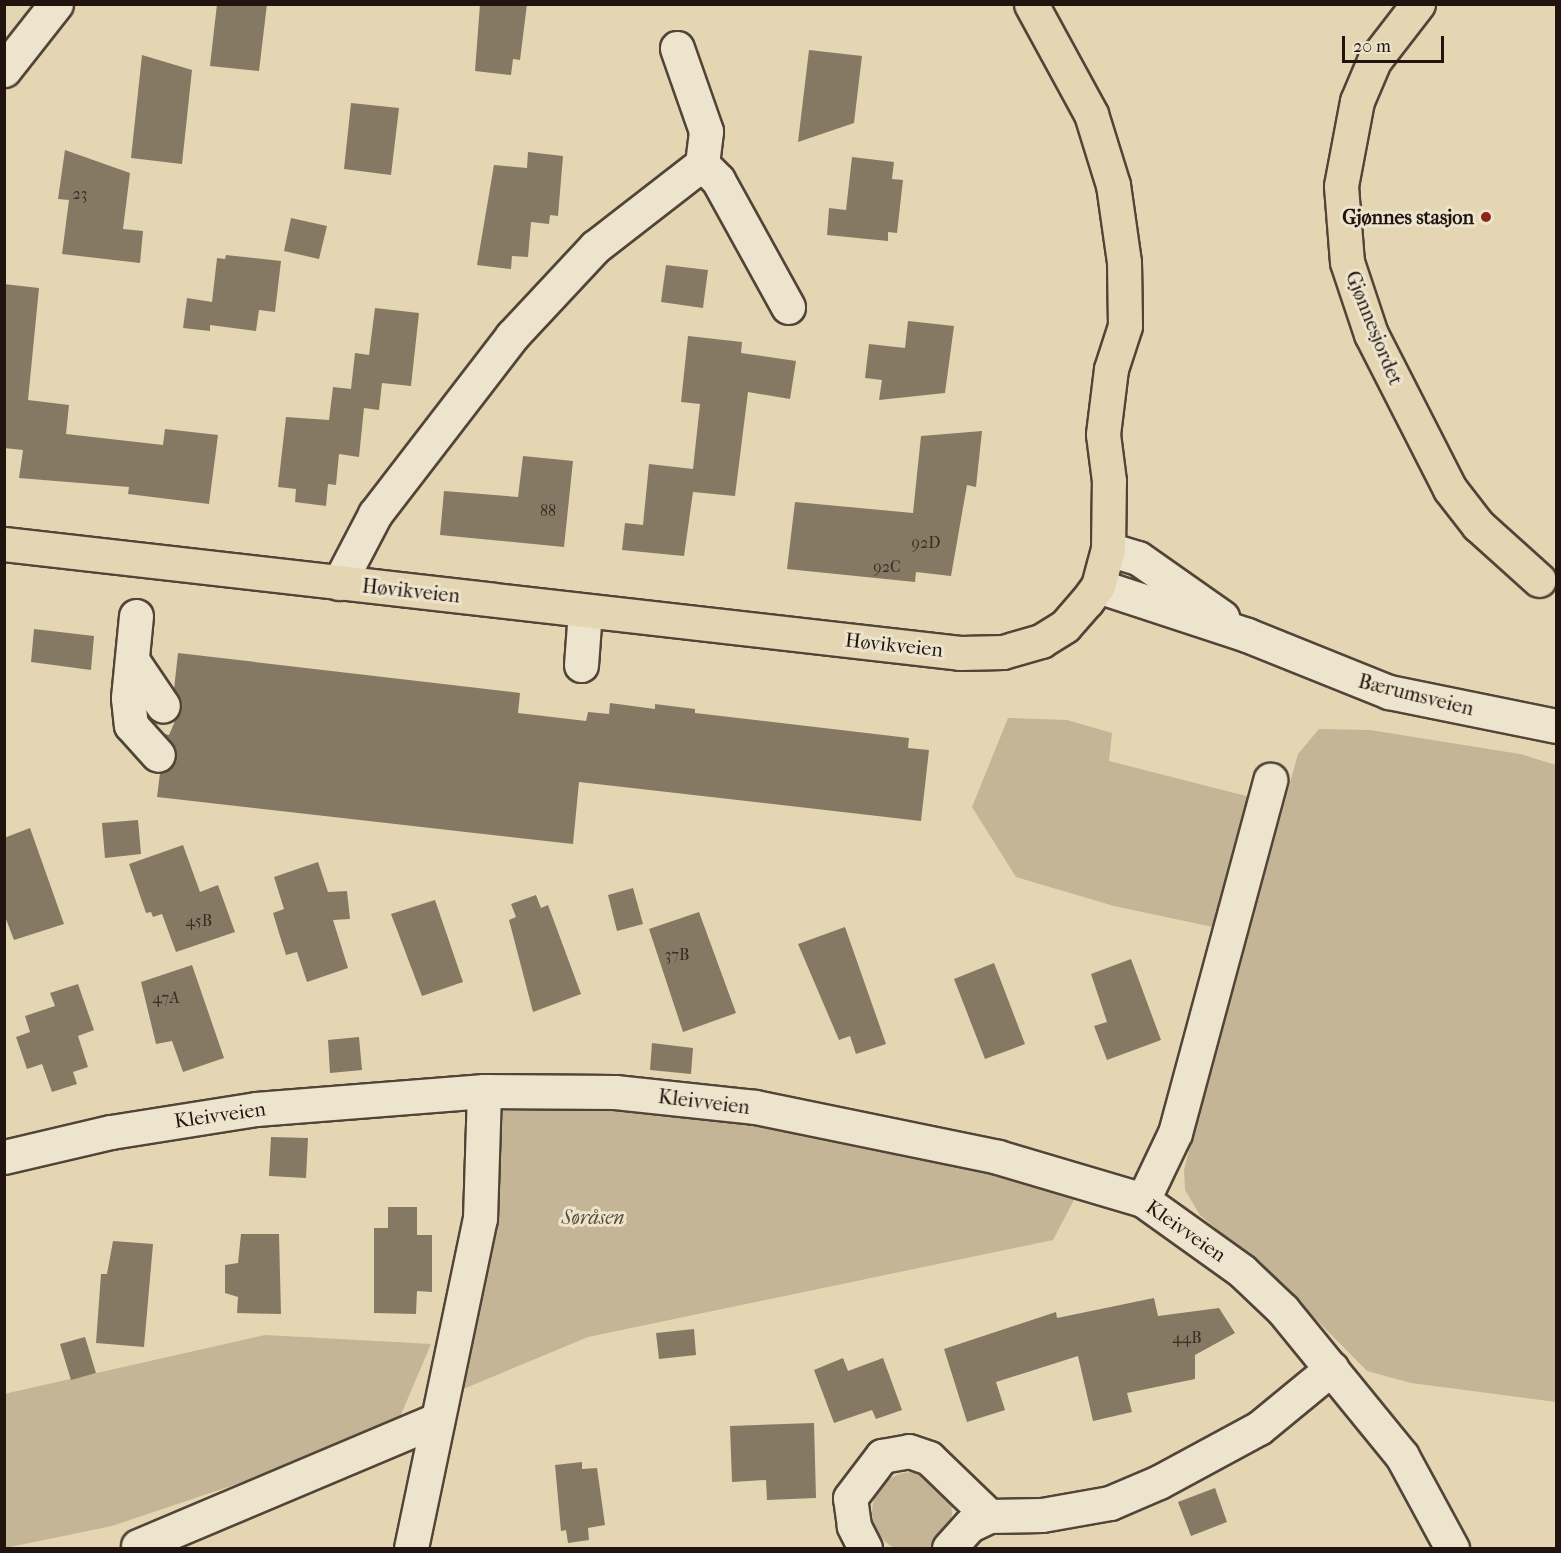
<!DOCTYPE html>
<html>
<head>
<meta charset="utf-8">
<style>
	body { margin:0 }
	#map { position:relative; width:1561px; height:1553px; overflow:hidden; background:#e4d6b2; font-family:"IM FELL French Canon",serif }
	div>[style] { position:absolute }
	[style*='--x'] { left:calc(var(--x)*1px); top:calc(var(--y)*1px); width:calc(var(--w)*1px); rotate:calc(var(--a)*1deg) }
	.green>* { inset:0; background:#c3b596 }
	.round { border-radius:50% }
	.building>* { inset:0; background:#867964 }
	.roads { filter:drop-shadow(2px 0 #524438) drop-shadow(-2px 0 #524438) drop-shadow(0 2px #524438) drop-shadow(0 -2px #524438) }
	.minor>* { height:33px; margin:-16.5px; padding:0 16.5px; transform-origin:16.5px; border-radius:16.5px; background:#ede4cd }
	.major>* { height:33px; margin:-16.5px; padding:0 16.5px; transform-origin:16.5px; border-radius:16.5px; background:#e4d6b2 }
	.dots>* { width:16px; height:16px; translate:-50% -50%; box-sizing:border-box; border:3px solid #ede4cd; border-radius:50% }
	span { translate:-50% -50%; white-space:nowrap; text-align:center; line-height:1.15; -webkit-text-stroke:6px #ede4cd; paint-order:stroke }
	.number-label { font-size:16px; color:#3a2d24 }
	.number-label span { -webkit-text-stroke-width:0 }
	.poi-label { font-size:20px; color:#21140f; font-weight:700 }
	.right { translate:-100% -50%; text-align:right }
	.street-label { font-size:20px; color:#21140f }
	.park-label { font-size:20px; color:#5a4c3e; font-style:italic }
	.frame { position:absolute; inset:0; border:6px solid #21140f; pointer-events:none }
	.scale { position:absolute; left:1342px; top:36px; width:102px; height:27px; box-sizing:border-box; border:3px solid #21140f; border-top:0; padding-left:8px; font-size:18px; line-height:21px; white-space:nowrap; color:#21140f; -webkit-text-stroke:4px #ede4cd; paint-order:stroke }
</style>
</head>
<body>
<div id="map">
	<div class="green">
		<div style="clip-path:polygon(1008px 718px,1067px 720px,1112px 733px,1109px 761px,1254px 798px,1227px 930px,1114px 906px,1016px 877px,972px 807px)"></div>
		<div style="clip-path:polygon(1319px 729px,1370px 730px,1520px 754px,1556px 765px,1556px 1402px,1411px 1383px,1367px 1371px,1288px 1291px,1200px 1215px,1185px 1190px,1184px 1170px,1202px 1099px,1298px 754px)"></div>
		<div style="clip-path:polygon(495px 1094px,753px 1112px,1076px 1196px,1053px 1240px,588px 1337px,444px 1397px)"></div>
		<div style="clip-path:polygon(265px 1335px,431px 1344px,394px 1431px,112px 1526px,5px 1548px,4px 1394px)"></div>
		<div class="round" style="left:872px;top:1472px;width:80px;height:80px"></div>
	</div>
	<div class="building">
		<div style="clip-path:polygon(217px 4px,267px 4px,259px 71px,210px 66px)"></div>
		<div style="clip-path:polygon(480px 4px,527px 4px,520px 60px,513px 59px,511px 75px,475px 71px)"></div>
		<div style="clip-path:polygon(809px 50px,862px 56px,854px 123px,798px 142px)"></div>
		<div style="clip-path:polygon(142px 55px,192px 70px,182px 164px,131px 158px)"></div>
		<div style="clip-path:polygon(351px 103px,399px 108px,391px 175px,344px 169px)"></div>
		<div style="clip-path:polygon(65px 150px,130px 173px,123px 229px,143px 231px,140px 263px,62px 254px,69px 200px,58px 199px)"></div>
		<div style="clip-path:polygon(528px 152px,563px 156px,558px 216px,550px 215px,549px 224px,531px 222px,528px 257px,512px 256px,511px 269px,477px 265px,494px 165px,527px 168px)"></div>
		<div style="clip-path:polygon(852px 157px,894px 162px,892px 179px,903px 180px,897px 233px,888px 232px,888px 241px,827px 235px,829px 208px,846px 210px)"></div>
		<div style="clip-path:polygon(291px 218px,327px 226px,319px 259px,284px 251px)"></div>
		<div style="clip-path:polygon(226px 255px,281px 261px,275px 312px,259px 310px,256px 331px,210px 325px,210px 331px,183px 328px,187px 298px,212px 302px,217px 258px,225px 259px)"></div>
		<div style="clip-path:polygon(666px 265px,708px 270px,703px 308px,661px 302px)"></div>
		<div style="clip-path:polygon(4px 284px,39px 288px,28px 400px,69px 405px,66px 434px,163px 445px,165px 429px,218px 435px,209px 504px,128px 494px,129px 487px,19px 478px,23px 450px,4px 448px)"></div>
		<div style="clip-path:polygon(375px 308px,419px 313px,411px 386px,382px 383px,379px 410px,364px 408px,359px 457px,339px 454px,336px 485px,328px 484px,326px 506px,295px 502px,296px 489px,278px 487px,286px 417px,329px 420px,333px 387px,351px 389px,355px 353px,369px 355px)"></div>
		<div style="clip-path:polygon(908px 321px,954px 326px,945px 393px,879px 400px,882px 380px,865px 378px,869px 344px,905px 348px)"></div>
		<div style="clip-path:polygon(688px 336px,742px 342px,741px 353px,796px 361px,790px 399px,748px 392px,735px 496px,693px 492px,684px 556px,622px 550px,625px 523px,643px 525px,649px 464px,693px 469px,700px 404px,681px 402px)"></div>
		<div style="clip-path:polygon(982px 431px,976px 487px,967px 485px,951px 576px,916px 572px,915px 582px,787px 569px,795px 502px,913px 513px,921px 436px)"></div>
		<div style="clip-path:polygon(523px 456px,573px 461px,564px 547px,440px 535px,444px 491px,518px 497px)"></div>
		<div style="clip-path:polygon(34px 629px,94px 636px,91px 670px,31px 662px)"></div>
		<div style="clip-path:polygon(178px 653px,520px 693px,518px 713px,586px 721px,588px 712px,609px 714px,610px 703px,655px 709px,655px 704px,695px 709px,695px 713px,909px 738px,908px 748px,929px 750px,921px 821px,579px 782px,573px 844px,157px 797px,160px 773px,176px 760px,176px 751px,164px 734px,169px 735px,182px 705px,174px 689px)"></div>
		<div style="clip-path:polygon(138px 820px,141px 854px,105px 858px,102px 823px)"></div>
		<div style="clip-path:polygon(30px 828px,64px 924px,14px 940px,4px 914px,4px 838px)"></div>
		<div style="clip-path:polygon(183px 845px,200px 892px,218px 885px,235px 932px,176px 952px,162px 914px,153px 917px,151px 912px,146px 913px,129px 864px)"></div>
		<div style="clip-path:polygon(318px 862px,328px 892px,347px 891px,350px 919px,333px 920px,348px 968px,307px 982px,297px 952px,286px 955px,279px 933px,273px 913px,284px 909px,274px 877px)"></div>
		<div style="clip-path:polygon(633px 888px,643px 924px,617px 931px,608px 895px)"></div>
		<div style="clip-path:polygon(536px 895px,541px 908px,548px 905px,581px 994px,533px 1012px,509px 920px,516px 917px,511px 904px)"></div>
		<div style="clip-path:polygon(435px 900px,463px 982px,422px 996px,391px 914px)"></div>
		<div style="clip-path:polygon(699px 912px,736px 1013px,683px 1032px,649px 929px)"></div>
		<div style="clip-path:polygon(845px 927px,886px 1044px,856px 1054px,850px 1036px,839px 1040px,798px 944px)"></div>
		<div style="clip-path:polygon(1131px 959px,1161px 1040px,1107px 1060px,1094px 1026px,1107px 1022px,1091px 974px)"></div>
		<div style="clip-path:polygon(994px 963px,1025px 1044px,985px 1059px,954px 979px)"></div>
		<div style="clip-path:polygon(192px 965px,224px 1058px,183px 1072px,172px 1041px,156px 1044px,141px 982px)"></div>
		<div style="clip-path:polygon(78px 984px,94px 1030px,78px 1036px,88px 1067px,73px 1072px,77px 1084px,52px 1092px,42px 1064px,27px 1069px,16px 1037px,30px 1032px,25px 1016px,55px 1006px,50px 993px)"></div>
		<div style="clip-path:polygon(359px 1037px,362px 1070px,330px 1073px,328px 1040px)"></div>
		<div style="clip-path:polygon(652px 1043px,693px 1048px,691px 1074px,650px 1070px)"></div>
		<div style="clip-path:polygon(271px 1137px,308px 1138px,306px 1178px,269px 1176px)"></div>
		<div style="clip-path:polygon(388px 1207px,417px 1207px,417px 1235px,432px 1235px,432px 1292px,417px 1291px,416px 1314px,374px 1313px,374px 1228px,388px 1228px)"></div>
		<div style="clip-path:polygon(241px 1234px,279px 1234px,281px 1314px,237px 1313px,238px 1297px,225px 1293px,225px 1265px,238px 1263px)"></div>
		<div style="clip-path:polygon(113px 1241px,153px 1244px,144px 1347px,96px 1343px,101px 1274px,107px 1274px)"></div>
		<div style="clip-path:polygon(1154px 1298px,1158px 1316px,1219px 1308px,1235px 1333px,1195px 1355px,1195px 1379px,1127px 1393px,1132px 1412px,1093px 1421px,1078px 1356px,996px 1382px,1005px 1410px,967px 1422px,944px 1349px,1056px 1312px,1057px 1318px)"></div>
		<div style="clip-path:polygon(694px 1329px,696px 1355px,659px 1359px,656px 1333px)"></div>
		<div style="clip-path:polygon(85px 1337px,96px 1373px,71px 1380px,60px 1344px)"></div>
		<div style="clip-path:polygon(843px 1358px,848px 1371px,883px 1358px,902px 1410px,876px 1419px,872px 1410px,834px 1423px,814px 1370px)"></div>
		<div style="clip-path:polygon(814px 1423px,816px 1498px,767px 1500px,766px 1480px,732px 1482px,730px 1426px)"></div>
		<div style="clip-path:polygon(582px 1462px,582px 1469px,597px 1468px,605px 1525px,588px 1528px,589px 1540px,568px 1543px,566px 1530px,561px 1531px,555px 1465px)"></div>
		<div style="clip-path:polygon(1215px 1488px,1227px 1522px,1191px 1536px,1178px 1502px)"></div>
	</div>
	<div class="roads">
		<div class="minor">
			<div style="--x:4;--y:70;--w:84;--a:-51.8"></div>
			<div style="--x:702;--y:164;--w:23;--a:45"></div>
			<div style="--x:718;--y:180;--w:145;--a:61.1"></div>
			<div style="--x:1108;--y:549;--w:31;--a:17"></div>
			<div style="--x:1138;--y:558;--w:103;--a:35.1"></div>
			<div style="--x:339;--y:583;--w:78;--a:-62.4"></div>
			<div style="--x:375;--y:514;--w:225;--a:-52.4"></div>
			<div style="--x:512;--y:336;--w:122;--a:-47"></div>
			<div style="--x:595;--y:247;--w:135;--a:-37.8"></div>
			<div style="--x:702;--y:164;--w:33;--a:-83"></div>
			<div style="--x:706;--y:131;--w:88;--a:-109.3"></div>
			<div style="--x:1098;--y:586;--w:157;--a:18.2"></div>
			<div style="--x:1247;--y:635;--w:153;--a:21.9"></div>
			<div style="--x:1389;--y:692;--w:170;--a:11.5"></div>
			<div style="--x:136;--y:616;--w:82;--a:95.6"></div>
			<div style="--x:128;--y:698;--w:27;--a:84"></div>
			<div style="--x:131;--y:725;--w:40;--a:48"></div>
			<div style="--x:132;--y:660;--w:55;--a:56"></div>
			<div style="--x:581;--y:665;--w:54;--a:-85.8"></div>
			<div style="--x:4;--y:1157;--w:110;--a:-13.2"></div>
			<div style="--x:111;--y:1132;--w:147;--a:-9"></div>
			<div style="--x:256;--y:1109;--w:229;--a:-4.5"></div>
			<div style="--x:484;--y:1091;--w:131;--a:0.4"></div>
			<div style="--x:615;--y:1092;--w:141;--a:6.1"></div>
			<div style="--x:755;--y:1107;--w:248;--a:11.6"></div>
			<div style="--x:998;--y:1157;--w:151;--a:16.5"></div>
			<div style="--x:1143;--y:1200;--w:122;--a:35.6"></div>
			<div style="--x:1242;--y:1271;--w:57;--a:43.6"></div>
			<div style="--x:1283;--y:1310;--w:188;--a:50.8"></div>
			<div style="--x:1402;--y:1456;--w:105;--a:61.5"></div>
			<div style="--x:1143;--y:1200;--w:74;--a:-64.5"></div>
			<div style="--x:1175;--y:1133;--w:366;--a:-74.9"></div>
			<div style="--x:138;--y:1546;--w:324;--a:-22.9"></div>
			<div style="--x:411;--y:1548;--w:336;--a:-78.2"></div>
			<div style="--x:480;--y:1219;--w:128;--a:-88.2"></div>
			<div style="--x:865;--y:1548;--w:25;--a:-117"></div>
			<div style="--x:854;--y:1526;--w:28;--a:-98"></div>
			<div style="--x:850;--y:1498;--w:53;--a:-52.7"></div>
			<div style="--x:882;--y:1456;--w:27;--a:-10"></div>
			<div style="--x:909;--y:1451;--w:21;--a:19"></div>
			<div style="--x:929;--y:1458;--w:83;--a:44"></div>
			<div style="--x:949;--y:1548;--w:31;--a:-48"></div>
			<div style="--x:970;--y:1525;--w:21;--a:-25"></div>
			<div style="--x:989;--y:1516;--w:53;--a:-1.1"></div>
			<div style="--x:1042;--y:1515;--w:69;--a:-10"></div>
			<div style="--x:1110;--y:1503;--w:53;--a:-23.2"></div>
			<div style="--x:1159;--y:1482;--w:114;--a:-28.4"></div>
			<div style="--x:1259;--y:1428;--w:94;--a:-39.4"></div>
		</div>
		<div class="major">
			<div style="--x:1418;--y:4;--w:72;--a:127.7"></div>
			<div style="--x:1374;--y:61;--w:43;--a:113"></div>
			<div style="--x:1357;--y:101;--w:86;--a:100.7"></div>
			<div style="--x:1341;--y:186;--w:76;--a:85.5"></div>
			<div style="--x:1347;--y:262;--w:76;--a:71.6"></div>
			<div style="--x:1371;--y:334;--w:174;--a:63"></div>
			<div style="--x:1450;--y:489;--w:46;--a:52.1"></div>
			<div style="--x:1478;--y:525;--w:82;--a:42"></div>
			<div style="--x:4;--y:544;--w:962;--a:6.5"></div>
			<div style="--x:960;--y:653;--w:43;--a:-1.3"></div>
			<div style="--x:1003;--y:652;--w:40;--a:-16"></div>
			<div style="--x:1041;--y:641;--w:28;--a:-32"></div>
			<div style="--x:1065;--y:626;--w:33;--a:-49"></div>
			<div style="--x:1087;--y:601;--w:19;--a:-54"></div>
			<div style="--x:1098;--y:586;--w:38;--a:-75"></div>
			<div style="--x:1108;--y:549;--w:68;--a:-89.2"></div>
			<div style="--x:1109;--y:481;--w:47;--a:-97.3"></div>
			<div style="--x:1103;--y:434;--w:65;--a:-83"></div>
			<div style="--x:1111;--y:369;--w:45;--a:-72"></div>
			<div style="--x:1125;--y:326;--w:64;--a:-90.9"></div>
			<div style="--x:1124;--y:262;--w:78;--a:-98.1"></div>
			<div style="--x:1113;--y:185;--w:74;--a:-107.2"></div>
			<div style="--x:1091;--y:114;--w:125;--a:-118.6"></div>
		</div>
	</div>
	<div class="dots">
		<div style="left:1486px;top:217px;background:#8f2418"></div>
	</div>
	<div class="number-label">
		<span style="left:80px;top:194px">23</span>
		<span style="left:548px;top:511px">88</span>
		<span style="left:926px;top:543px">92D</span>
		<span style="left:887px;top:567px">92C</span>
		<span style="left:199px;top:921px">45B</span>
		<span style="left:677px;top:955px">37B</span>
		<span style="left:166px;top:998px">47A</span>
		<span style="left:1187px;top:1338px">44B</span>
	</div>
	<div class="poi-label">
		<span class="right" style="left:1474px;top:217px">Gjønnes stasjon</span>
	</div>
	<div class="street-label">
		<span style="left:1374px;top:328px;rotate:68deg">Gjønnesjordet</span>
		<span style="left:411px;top:591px;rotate:6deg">Høvikveien</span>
		<span style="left:894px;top:645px;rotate:6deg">Høvikveien</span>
		<span style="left:1416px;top:695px;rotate:14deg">Bærumsveien</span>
		<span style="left:704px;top:1102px;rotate:7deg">Kleivveien</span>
		<span style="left:220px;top:1115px;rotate:-8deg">Kleivveien</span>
		<span style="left:1186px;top:1231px;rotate:35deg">Kleivveien</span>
	</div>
	<div class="park-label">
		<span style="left:593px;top:1217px">Søråsen</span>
	</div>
	<div class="frame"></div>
	<div class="scale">20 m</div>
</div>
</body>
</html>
